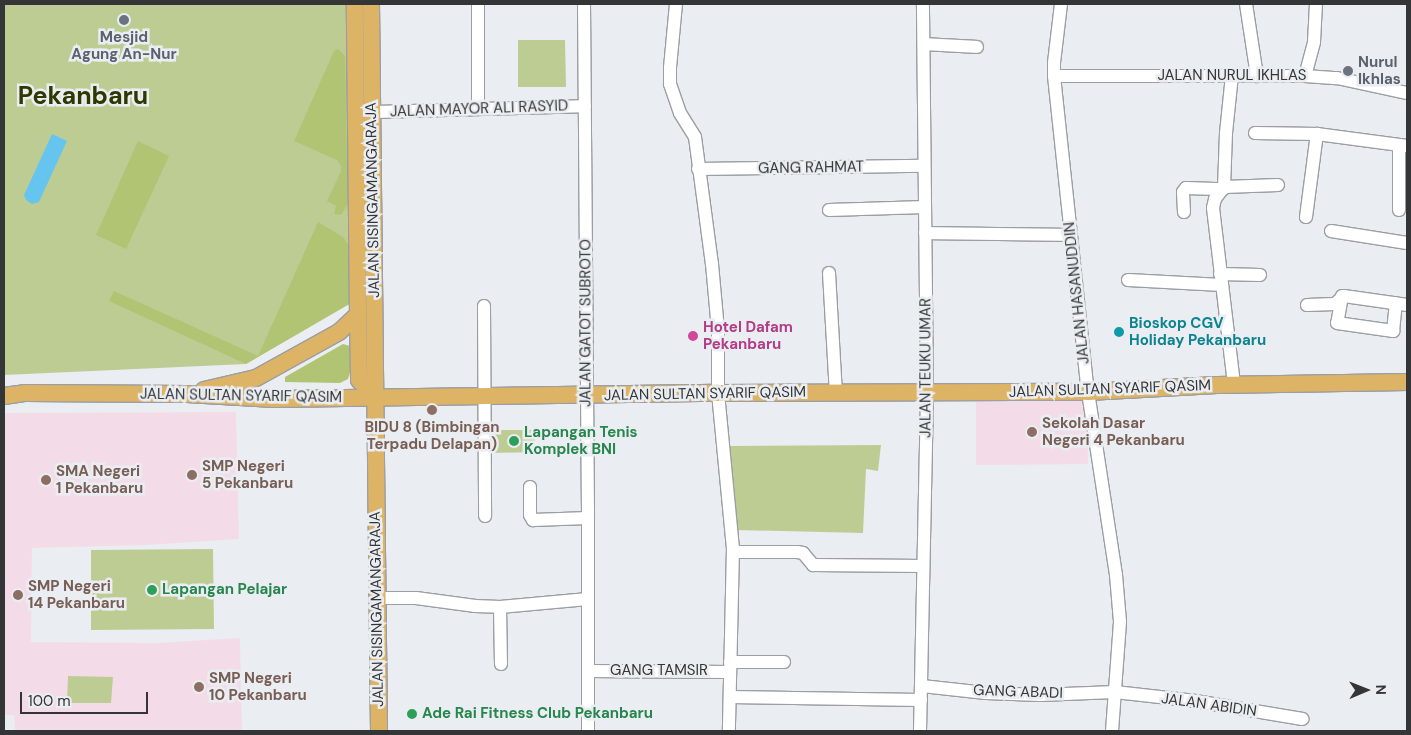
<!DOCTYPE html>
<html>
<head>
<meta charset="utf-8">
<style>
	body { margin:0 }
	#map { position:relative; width:1411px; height:735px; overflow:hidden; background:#eaeef2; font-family:"DM Sans",sans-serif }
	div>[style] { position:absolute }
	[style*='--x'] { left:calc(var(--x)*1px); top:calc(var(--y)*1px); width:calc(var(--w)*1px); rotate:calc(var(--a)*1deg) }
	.industrial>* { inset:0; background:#f3dce8 }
	.green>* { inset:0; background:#bdcc93 }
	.forest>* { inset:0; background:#b1c473 }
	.water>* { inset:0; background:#66c5ee }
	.roads { filter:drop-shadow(1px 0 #9b9ea2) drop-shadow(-1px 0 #9b9ea2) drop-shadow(0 1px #9b9ea2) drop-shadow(0 -1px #9b9ea2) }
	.minor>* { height:12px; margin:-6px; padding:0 6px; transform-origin:6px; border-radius:6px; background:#fff }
	.major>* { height:16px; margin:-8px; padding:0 8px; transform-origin:8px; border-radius:8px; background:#ddb366 }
	.dots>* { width:14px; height:14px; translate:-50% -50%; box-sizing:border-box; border:2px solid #eaeef2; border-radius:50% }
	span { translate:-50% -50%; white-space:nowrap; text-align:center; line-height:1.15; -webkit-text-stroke:5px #eaeef2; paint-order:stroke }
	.worship-label { font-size:15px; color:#5b616d; font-weight:700 }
	.left { translate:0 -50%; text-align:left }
	.street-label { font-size:15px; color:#333536 }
	.culture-label { font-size:15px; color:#0d838f; font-weight:700 }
	.hotel-label { font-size:15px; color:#b23c85; font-weight:700 }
	.education-label { font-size:15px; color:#785e54; font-weight:700 }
	.leisure-label { font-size:15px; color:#27864d; font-weight:700 }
	.town-label { font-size:25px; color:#2d3900; font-weight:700 }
	.frame { position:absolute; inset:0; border:5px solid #333536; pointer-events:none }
	.north { position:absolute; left:1341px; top:665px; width:50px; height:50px; -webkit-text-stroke:4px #eaeef2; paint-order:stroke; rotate:89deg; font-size:14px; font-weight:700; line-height:20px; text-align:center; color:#333536 }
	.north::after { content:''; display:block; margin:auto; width:18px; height:22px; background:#333536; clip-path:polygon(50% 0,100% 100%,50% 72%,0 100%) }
	.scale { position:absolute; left:20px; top:692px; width:128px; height:22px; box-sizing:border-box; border:2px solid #333536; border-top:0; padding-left:6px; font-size:15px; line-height:18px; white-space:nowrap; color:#333536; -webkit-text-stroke:4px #eaeef2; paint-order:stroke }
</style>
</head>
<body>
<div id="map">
	<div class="industrial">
		<div style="clip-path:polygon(976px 400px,1087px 400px,1088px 464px,976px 465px)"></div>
		<div style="clip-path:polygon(236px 412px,239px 539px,147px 545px,32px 548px,31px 642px,157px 643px,240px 638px,242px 731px,15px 731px,14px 715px,4px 715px,4px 413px)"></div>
	</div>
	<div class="green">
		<div style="clip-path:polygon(4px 4px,346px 4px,351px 303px,246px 364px,4px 375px)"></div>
		<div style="clip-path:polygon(518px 40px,565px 40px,566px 87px,518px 87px)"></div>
		<div style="clip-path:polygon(492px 430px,535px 430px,535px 452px,492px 453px)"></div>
		<div style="clip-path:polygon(881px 445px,878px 471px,866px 469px,863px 533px,736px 530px,730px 446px)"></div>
		<div style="clip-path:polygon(213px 549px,214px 629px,91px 630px,91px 550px)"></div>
		<div style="clip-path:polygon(68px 676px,113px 677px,111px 703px,67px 703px)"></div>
	</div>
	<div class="forest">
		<div style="clip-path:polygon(338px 49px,345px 56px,348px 204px,341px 215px,334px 214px,336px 206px,327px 201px,341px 171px,341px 166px,337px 160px,294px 141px,334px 51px)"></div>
		<div style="clip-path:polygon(138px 141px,169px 156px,126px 249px,96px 235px)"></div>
		<div style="clip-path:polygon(318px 222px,343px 237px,350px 247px,351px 303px,246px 364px,109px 301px,114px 291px,258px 356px)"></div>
		<div style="clip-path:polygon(343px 344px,350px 346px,350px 372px,348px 379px,340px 383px,285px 382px,285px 377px)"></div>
	</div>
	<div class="water">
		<div style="clip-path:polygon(52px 134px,67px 141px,39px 202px,32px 204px,26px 200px,24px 195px)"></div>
	</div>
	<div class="roads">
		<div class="minor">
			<div style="--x:478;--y:4;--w:105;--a:90"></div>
			<div style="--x:584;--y:4;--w:514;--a:89.55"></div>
			<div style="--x:588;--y:518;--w:213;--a:90"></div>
			<div style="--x:676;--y:4;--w:64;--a:95.4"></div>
			<div style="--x:670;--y:68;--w:16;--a:90"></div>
			<div style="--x:670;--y:84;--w:31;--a:71"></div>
			<div style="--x:680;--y:113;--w:28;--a:58"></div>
			<div style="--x:695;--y:137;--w:128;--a:82.4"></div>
			<div style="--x:712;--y:264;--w:66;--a:84.8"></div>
			<div style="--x:718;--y:330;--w:63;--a:90"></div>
			<div style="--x:718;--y:393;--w:156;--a:84.5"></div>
			<div style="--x:733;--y:548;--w:183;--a:91.3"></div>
			<div style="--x:1061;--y:4;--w:59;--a:96.8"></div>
			<div style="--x:1054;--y:63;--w:13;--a:90"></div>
			<div style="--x:1054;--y:76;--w:318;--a:83.9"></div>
			<div style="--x:1088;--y:392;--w:185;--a:81.3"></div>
			<div style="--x:1116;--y:575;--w:47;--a:85.1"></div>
			<div style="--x:1120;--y:622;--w:109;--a:94.2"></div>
			<div style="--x:1246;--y:4;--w:73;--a:81.3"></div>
			<div style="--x:924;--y:44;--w:53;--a:3.2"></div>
			<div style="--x:1232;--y:75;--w:58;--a:95.9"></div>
			<div style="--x:1226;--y:133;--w:54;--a:92.1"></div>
			<div style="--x:1224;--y:187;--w:15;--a:127"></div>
			<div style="--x:1215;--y:199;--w:9;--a:103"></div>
			<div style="--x:1213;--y:208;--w:178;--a:83.2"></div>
			<div style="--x:1054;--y:76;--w:251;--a:0"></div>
			<div style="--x:1305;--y:76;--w:32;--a:4"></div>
			<div style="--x:1337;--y:78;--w:72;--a:12.1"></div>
			<div style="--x:1305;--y:76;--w:35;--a:-75"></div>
			<div style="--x:1314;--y:42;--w:38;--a:-87"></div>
			<div style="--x:372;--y:112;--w:213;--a:-1.6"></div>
			<div style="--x:1255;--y:133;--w:62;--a:0.9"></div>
			<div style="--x:1317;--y:134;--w:91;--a:7.6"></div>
			<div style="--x:698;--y:169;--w:226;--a:-0.8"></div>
			<div style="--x:1224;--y:187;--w:54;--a:-2.1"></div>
			<div style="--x:829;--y:210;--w:96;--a:-1.8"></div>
			<div style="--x:1399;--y:210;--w:65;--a:-90"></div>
			<div style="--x:1184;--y:212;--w:20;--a:-93"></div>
			<div style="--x:1183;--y:192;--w:5;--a:-53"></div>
			<div style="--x:1186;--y:188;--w:37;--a:2"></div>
			<div style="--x:1306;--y:217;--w:84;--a:-82.5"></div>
			<div style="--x:1331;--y:231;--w:77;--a:9"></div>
			<div style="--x:925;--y:233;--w:146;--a:0.8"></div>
			<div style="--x:829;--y:273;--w:120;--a:86.7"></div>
			<div style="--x:1220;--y:274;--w:40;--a:1.4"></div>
			<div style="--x:1128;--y:280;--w:94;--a:3"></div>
			<div style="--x:1342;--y:296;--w:27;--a:100"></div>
			<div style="--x:1337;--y:323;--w:57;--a:8.1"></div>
			<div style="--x:1393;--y:331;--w:28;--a:-84"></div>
			<div style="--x:1307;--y:305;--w:28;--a:-2"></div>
			<div style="--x:1335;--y:304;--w:12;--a:-42"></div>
			<div style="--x:1344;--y:296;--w:64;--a:8.1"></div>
			<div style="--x:484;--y:306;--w:210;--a:89.7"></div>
			<div style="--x:530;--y:487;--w:28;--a:90"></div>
			<div style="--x:530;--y:515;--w:6;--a:59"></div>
			<div style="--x:533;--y:520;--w:55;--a:-2.1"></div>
			<div style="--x:733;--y:552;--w:64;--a:0"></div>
			<div style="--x:797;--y:552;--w:6;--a:9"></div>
			<div style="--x:803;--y:553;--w:16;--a:50"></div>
			<div style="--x:813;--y:565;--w:110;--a:0.5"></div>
			<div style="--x:377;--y:598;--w:39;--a:0"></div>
			<div style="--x:416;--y:598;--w:60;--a:7.7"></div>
			<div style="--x:475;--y:606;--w:25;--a:2"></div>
			<div style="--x:500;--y:607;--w:88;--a:-5.2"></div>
			<div style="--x:500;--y:607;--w:57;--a:89"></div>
			<div style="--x:730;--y:662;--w:54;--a:0"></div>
			<div style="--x:588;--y:671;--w:141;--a:0.4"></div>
			<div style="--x:922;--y:686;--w:64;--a:6.2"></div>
			<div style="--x:986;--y:693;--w:54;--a:2.1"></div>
			<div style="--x:1040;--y:695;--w:75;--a:-2.3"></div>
			<div style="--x:1115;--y:692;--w:81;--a:6.4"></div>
			<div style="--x:1195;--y:701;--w:109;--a:9.5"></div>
			<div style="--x:730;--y:697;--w:191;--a:0.9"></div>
			<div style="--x:920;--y:731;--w:338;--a:-88.8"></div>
			<div style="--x:927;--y:393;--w:389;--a:-90.6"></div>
		</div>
		<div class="major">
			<div style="--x:371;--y:4;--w:727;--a:89.37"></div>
			<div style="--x:358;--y:314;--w:66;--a:89.1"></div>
			<div style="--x:359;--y:380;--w:23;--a:47"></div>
			<div style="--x:204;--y:390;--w:53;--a:-13"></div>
			<div style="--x:256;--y:378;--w:95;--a:-29"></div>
			<div style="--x:339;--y:332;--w:26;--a:-43"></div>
			<div style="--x:358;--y:314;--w:310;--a:-90.6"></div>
			<div style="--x:4;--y:396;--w:22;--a:-8"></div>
			<div style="--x:26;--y:393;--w:161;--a:0.4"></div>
			<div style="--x:187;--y:394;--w:87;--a:3.3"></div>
			<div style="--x:274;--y:399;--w:444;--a:-0.8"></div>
			<div style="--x:718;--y:393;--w:370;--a:-0.2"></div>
			<div style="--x:1088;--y:392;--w:129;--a:-3.1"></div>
			<div style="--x:1217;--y:385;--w:190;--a:-0.9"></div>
		</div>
	</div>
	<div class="dots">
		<div style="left:124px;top:20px;background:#6b7280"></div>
		<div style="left:1348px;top:71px;background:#6b7280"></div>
		<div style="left:1119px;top:332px;background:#0f9aa8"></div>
		<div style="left:693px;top:336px;background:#d1479c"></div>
		<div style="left:432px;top:410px;background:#8d6e63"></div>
		<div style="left:1032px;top:432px;background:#8d6e63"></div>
		<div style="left:514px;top:441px;background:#2e9e5b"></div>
		<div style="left:192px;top:475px;background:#8d6e63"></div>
		<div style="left:46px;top:480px;background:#8d6e63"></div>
		<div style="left:152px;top:590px;background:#2e9e5b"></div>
		<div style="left:18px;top:595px;background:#8d6e63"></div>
		<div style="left:199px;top:687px;background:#8d6e63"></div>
		<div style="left:412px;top:714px;background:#2e9e5b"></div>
	</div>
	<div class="worship-label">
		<span style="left:124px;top:46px">Mesjid<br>Agung An-Nur</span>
		<span class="left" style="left:1358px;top:71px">Nurul<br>Ikhlas</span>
	</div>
	<div class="street-label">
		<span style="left:1232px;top:76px">JALAN NURUL IKHLAS</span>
		<span style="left:479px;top:109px;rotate:-2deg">JALAN MAYOR ALI RASYID</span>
		<span style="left:811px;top:168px;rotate:-1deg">GANG RAHMAT</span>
		<span style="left:373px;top:200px;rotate:-91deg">JALAN SISINGAMANGARAJA</span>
		<span style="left:1077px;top:293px;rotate:-96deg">JALAN HASANUDDIN</span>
		<span style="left:586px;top:323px;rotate:-90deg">JALAN GATOT SUBROTO</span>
		<span style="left:926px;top:368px;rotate:-90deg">JALAN TEUKU UMAR</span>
		<span style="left:1110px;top:389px;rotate:-2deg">JALAN SULTAN SYARIF QASIM</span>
		<span style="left:705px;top:394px;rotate:-1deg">JALAN SULTAN SYARIF QASIM</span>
		<span style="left:241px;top:396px;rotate:1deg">JALAN SULTAN SYARIF QASIM</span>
		<span style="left:377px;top:609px;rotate:-91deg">JALAN SISINGAMANGARAJA</span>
		<span style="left:659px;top:671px">GANG TAMSIR</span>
		<span style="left:1018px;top:692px;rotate:2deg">GANG ABADI</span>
		<span style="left:1209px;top:705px;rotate:8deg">JALAN ABIDIN</span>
	</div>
	<div class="culture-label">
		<span class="left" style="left:1129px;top:332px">Bioskop CGV<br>Holiday Pekanbaru</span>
	</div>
	<div class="hotel-label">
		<span class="left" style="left:703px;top:336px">Hotel Dafam<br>Pekanbaru</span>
	</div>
	<div class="education-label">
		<span class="left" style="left:1042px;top:432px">Sekolah Dasar<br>Negeri 4 Pekanbaru</span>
		<span style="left:432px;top:436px">BIDU 8 (Bimbingan<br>Terpadu Delapan)</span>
		<span class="left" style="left:202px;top:475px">SMP Negeri<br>5 Pekanbaru</span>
		<span class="left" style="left:56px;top:480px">SMA Negeri<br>1 Pekanbaru</span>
		<span class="left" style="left:28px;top:595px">SMP Negeri<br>14 Pekanbaru</span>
		<span class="left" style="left:209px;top:687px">SMP Negeri<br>10 Pekanbaru</span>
	</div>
	<div class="leisure-label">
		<span class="left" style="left:524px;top:441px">Lapangan Tenis<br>Komplek BNI</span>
		<span class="left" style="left:162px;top:590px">Lapangan Pelajar</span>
		<span class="left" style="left:422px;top:714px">Ade Rai Fitness Club Pekanbaru</span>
	</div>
	<div class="town-label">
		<span style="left:83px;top:96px">Pekanbaru</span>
	</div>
	<div class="frame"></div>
	<div class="north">N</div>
	<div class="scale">100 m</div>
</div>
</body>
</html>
